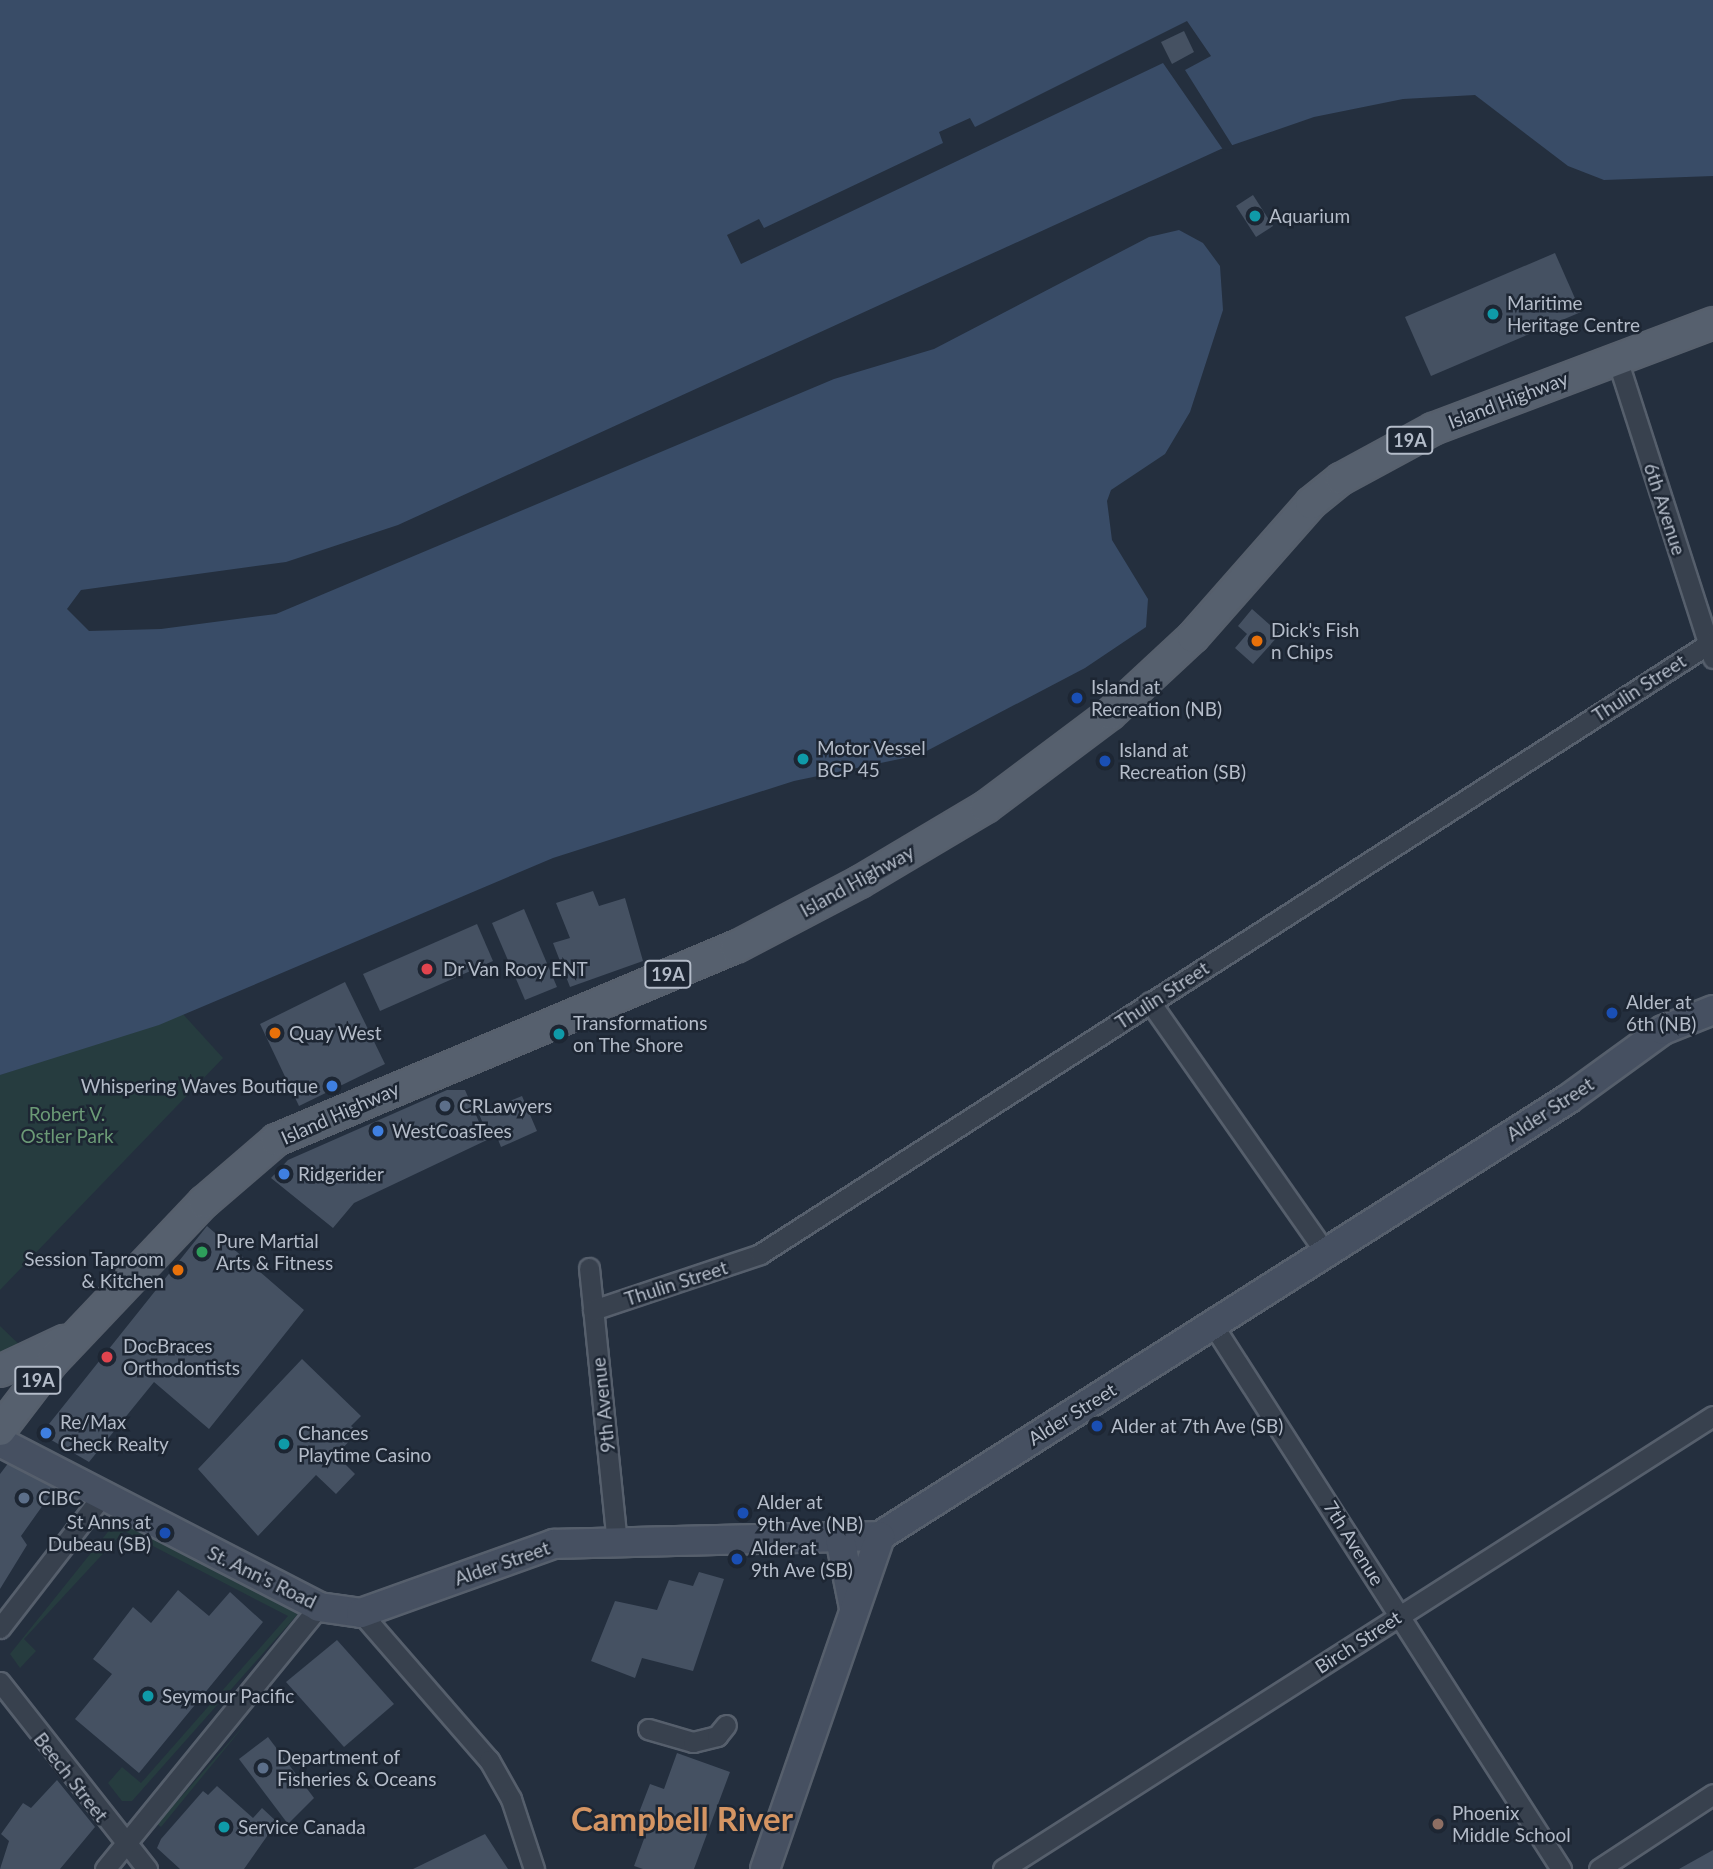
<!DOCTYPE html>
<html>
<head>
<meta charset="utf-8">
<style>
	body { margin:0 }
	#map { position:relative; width:1713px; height:1869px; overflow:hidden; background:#242f3e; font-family:Lato,sans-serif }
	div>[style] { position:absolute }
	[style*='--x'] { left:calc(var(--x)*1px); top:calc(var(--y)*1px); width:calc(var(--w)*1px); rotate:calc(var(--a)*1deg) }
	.green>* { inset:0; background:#263c3f }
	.water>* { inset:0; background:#394c67 }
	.pier>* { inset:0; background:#242f3e }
	.building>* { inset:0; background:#455162 }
	.roads { filter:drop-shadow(2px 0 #565f6c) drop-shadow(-2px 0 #565f6c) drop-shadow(0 2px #565f6c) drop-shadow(0 -2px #565f6c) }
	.street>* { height:19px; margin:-9.5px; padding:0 9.5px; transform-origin:9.5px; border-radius:9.5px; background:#38414e }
	.secondary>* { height:28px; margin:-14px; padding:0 14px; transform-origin:14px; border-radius:14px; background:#465061 }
	.primary>* { height:30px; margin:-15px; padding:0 15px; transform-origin:15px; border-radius:15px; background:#56606e }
	.dots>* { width:19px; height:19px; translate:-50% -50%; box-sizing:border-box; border:4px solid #1d2633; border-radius:50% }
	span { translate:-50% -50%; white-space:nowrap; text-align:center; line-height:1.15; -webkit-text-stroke:5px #1d2633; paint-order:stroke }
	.shield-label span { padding:2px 5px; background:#1d2633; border:2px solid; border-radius:5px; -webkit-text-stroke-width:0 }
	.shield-label { font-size:18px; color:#b4bcc9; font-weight:700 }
	.poi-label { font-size:19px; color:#b4bcc9 }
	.left { translate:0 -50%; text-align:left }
	.right { translate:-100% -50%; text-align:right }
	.street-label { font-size:19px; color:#b4bcc9 }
	.park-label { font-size:19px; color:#6b9a76 }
	.town-label { font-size:33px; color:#d59563; font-weight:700 }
</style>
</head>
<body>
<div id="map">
	<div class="green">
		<div style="clip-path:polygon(182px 1013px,223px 1058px,0 1290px,0 1075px)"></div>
		<div style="clip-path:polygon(0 1326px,26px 1351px,0 1361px)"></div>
		<div style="clip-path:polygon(119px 1518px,305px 1606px,132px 1801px,122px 1801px,108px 1783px,122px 1767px,141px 1783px,288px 1616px,124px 1531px,24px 1639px,36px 1651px,20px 1668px,10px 1654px)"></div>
		<div style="clip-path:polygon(247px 1722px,161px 1827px,157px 1824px)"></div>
	</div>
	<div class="water">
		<div style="clip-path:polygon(0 0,1713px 0,1713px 176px,1604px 180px,1568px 166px,1475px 95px,1403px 99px,1314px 117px,1221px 149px,398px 525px,286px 562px,81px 590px,67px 609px,89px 631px,161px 629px,276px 614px,834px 379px,934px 349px,1149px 237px,1179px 230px,1203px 243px,1220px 266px,1223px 310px,1190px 412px,1165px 454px,1111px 490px,1107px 501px,1112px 540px,1148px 599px,1146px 627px,1085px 668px,919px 755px,794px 781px,553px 858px,159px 1025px,0 1075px)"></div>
	</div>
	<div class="pier">
		<div style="clip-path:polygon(1187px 21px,1211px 56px,1185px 70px,1234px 148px,1224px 151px,1163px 63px,741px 264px,727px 235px,759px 219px,764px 228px,943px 143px,939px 132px,970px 118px,975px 127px)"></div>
	</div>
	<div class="building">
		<div style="clip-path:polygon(1184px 31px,1194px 52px,1172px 64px,1161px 42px)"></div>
		<div style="clip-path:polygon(1253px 195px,1273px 226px,1256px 237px,1236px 206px)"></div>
		<div style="clip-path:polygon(1555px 253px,1581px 312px,1431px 376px,1405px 317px)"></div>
		<div style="clip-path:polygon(1252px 609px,1280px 634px,1253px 664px,1235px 648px,1247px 634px,1238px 626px)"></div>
		<div style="clip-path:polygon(593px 891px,599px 906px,625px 898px,643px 961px,570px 987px,553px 943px,570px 938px,556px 903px)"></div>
		<div style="clip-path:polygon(524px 909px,557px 987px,525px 1000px,492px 923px)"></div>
		<div style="clip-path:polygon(477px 924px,493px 961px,380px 1011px,363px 974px)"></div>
		<div style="clip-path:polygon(345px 982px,385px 1064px,299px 1106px,260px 1024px)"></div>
		<div style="clip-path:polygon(447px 1090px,465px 1090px,487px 1140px,354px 1203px,333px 1228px,271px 1178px,288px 1160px)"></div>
		<div style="clip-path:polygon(522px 1096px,537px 1131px,501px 1147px,497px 1137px,490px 1140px,479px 1114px)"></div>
		<div style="clip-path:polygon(207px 1226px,304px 1310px,209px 1429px,154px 1382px,89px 1462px,41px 1434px)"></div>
		<div style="clip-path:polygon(302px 1359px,361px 1416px,351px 1426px,358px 1432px,336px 1455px,355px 1474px,336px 1494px,316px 1475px,258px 1536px,198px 1469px)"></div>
		<div style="clip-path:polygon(16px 1453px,63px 1477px,21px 1536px,27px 1545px,0 1589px,0 1474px)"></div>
		<div style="clip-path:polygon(699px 1572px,724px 1579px,693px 1671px,642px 1658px,635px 1678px,591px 1661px,615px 1601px,657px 1610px,669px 1580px,693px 1586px)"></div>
		<div style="clip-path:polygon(178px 1590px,209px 1616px,230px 1592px,263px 1622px,139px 1773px,75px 1719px,112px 1674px,93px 1659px,133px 1607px,151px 1623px)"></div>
		<div style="clip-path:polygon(337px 1640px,394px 1704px,344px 1747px,286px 1682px)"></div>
		<div style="clip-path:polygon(268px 1737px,314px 1798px,288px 1824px,239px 1759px)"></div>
		<div style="clip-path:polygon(677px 1753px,730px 1772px,694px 1869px,643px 1869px,634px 1866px,648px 1828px,635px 1823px,650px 1784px,664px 1789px)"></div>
		<div style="clip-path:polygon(57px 1780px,95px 1827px,60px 1869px,0 1869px,9px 1841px,1px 1834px,23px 1803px,31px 1808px)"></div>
		<div style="clip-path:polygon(217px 1786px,253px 1818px,262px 1808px,277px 1822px,244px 1869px,180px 1869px,157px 1848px,161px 1839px,203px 1791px,208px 1795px)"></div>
		<div style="clip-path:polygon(485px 1834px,508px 1869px,413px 1869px)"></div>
		<div style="clip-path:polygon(1713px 1850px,1713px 1869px,1679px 1869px)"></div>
	</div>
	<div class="roads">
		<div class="street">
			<div style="--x:1617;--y:359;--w:314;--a:72.2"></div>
			<div style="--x:1150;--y:1002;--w:305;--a:55"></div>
			<div style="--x:589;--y:1268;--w:275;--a:84.2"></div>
			<div style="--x:593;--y:1310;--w:176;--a:-18.5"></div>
			<div style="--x:760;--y:1254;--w:1133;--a:-32.75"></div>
			<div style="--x:1213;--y:1325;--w:646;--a:57.39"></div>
			<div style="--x:361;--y:1613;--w:195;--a:49"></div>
			<div style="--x:489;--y:1760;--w:45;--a:60.6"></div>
			<div style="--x:511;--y:1799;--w:74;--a:71.8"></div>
			<div style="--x:0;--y:1628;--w:167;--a:-52.3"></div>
			<div style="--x:0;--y:1682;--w:238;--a:51.8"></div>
			<div style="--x:648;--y:1729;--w:47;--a:16.1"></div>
			<div style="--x:693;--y:1742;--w:25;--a:-14"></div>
			<div style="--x:717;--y:1736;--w:14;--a:-51"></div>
			<div style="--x:105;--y:1869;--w:338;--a:-50.8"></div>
			<div style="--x:1003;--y:1869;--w:842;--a:-32.54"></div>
			<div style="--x:1599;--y:1869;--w:136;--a:-33.3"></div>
		</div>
		<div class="secondary">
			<div style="--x:0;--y:1442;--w:359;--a:27.3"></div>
			<div style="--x:319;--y:1607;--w:42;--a:8.1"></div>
			<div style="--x:361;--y:1613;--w:205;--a:-19.7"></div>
			<div style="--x:554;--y:1544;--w:326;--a:-1.4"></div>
			<div style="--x:880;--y:1536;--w:815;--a:-32.42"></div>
			<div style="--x:1568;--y:1099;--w:117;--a:-36"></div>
			<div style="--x:1663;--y:1030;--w:54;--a:-21.8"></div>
			<div style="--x:840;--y:1538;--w:71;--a:78.7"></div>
			<div style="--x:765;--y:1869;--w:352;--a:-70.9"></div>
		</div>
		<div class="primary">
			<div style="--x:0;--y:1371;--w:71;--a:-25.1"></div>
			<div style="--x:0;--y:1430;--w:87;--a:-52.5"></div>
			<div style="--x:53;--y:1361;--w:219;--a:-46.5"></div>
			<div style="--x:204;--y:1202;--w:95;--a:-40.7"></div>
			<div style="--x:276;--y:1140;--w:499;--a:-22.8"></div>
			<div style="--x:736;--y:947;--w:140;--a:-27.7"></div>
			<div style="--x:860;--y:882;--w:147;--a:-30.8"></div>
			<div style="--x:986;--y:807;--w:155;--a:-36.9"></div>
			<div style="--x:1110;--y:714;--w:113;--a:-42.9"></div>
			<div style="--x:1193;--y:637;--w:179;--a:-48.6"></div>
			<div style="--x:1311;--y:503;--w:38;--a:-39"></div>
			<div style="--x:1341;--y:479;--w:105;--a:-28.5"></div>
			<div style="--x:1433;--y:429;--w:299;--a:-20.7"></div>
		</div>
	</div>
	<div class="dots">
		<div style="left:1255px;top:216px;background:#0f9aa8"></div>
		<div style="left:1493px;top:314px;background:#0f9aa8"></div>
		<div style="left:1257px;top:641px;background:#e8710a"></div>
		<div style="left:1077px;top:698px;background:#1a4fb4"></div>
		<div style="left:803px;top:759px;background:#0f9aa8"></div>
		<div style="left:1105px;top:761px;background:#1a4fb4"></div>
		<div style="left:427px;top:969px;background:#e0444e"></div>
		<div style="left:1612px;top:1013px;background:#1a4fb4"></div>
		<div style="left:275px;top:1033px;background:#e8710a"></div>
		<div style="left:559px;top:1034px;background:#0f9aa8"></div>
		<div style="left:332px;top:1086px;background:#3f7fe0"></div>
		<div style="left:445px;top:1106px;background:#5c6f8a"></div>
		<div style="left:378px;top:1131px;background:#3f7fe0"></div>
		<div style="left:284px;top:1174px;background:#3f7fe0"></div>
		<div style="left:202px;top:1252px;background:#2e9e5b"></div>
		<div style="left:178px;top:1270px;background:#e8710a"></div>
		<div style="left:107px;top:1357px;background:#e0444e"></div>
		<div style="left:1097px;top:1426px;background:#1a4fb4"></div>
		<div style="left:46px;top:1433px;background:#3f7fe0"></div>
		<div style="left:284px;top:1444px;background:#0f9aa8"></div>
		<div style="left:24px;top:1498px;background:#5c6f8a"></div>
		<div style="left:743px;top:1513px;background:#1a4fb4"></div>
		<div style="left:165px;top:1533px;background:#1a4fb4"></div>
		<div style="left:737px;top:1559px;background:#1a4fb4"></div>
		<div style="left:148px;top:1696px;background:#0f9aa8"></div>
		<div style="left:263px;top:1768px;background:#5c6f8a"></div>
		<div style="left:1438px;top:1824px;background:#8d6e63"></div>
		<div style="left:224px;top:1827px;background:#0f9aa8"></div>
	</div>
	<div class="shield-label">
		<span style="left:1410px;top:440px">19A</span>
		<span style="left:668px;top:974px">19A</span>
		<span style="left:38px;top:1380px">19A</span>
	</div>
	<div class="poi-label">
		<span class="left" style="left:1269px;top:216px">Aquarium</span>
		<span class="left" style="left:1507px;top:314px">Maritime<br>Heritage Centre</span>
		<span class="left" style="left:1271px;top:641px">Dick's Fish<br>n Chips</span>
		<span class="left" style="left:1091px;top:698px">Island at<br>Recreation (NB)</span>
		<span class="left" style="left:817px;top:759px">Motor Vessel<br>BCP 45</span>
		<span class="left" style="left:1119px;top:761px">Island at<br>Recreation (SB)</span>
		<span class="left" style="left:443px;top:969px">Dr Van Rooy ENT</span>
		<span class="left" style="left:1626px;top:1013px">Alder at<br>6th (NB)</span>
		<span class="left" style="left:573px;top:1034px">Transformations<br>on The Shore</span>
		<span class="left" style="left:289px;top:1033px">Quay West</span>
		<span class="right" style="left:318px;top:1086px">Whispering Waves Boutique</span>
		<span class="left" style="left:459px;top:1106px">CRLawyers</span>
		<span class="left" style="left:392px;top:1131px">WestCoasTees</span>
		<span class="left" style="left:298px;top:1174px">Ridgerider</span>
		<span class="left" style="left:216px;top:1252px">Pure Martial<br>Arts &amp; Fitness</span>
		<span class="right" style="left:164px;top:1270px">Session Taproom<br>&amp; Kitchen</span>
		<span class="left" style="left:123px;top:1357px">DocBraces<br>Orthodontists</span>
		<span class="left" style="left:60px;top:1433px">Re/Max<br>Check Realty</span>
		<span class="left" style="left:1111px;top:1426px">Alder at 7th Ave (SB)</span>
		<span class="left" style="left:298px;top:1444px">Chances<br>Playtime Casino</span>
		<span class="left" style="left:38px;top:1498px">CIBC</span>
		<span class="left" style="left:757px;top:1513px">Alder at<br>9th Ave (NB)</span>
		<span class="right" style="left:151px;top:1533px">St Anns at<br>Dubeau (SB)</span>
		<span class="left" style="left:751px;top:1559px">Alder at<br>9th Ave (SB)</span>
		<span class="left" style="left:162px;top:1696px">Seymour Pacific</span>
		<span class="left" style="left:277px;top:1768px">Department of<br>Fisheries &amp; Oceans</span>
		<span class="left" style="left:1452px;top:1824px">Phoenix<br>Middle School</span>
		<span class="left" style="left:238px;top:1827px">Service Canada</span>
	</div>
	<div class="street-label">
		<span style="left:1508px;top:400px;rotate:-21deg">Island Highway</span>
		<span style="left:1665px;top:509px;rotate:72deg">6th Avenue</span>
		<span style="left:1639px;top:688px;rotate:-33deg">Thulin Street</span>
		<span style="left:857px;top:881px;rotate:-29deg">Island Highway</span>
		<span style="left:1162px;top:995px;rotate:-33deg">Thulin Street</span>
		<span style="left:1550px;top:1109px;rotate:-33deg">Alder Street</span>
		<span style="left:340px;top:1113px;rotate:-24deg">Island Highway</span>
		<span style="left:676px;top:1283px;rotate:-18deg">Thulin Street</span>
		<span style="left:603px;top:1405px;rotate:-96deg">9th Avenue</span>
		<span style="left:1072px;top:1414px;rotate:-32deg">Alder Street</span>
		<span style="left:1354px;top:1543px;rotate:58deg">7th Avenue</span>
		<span style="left:502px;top:1563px;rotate:-19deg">Alder Street</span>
		<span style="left:262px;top:1577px;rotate:26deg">St. Ann's Road</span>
		<span style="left:1358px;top:1642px;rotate:-33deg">Birch Street</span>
		<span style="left:71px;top:1777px;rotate:52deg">Beech Street</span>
	</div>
	<div class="park-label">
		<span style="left:67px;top:1125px">Robert V.<br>Ostler Park</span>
	</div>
	<div class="town-label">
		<span style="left:682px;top:1819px">Campbell River</span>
	</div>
</div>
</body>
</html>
